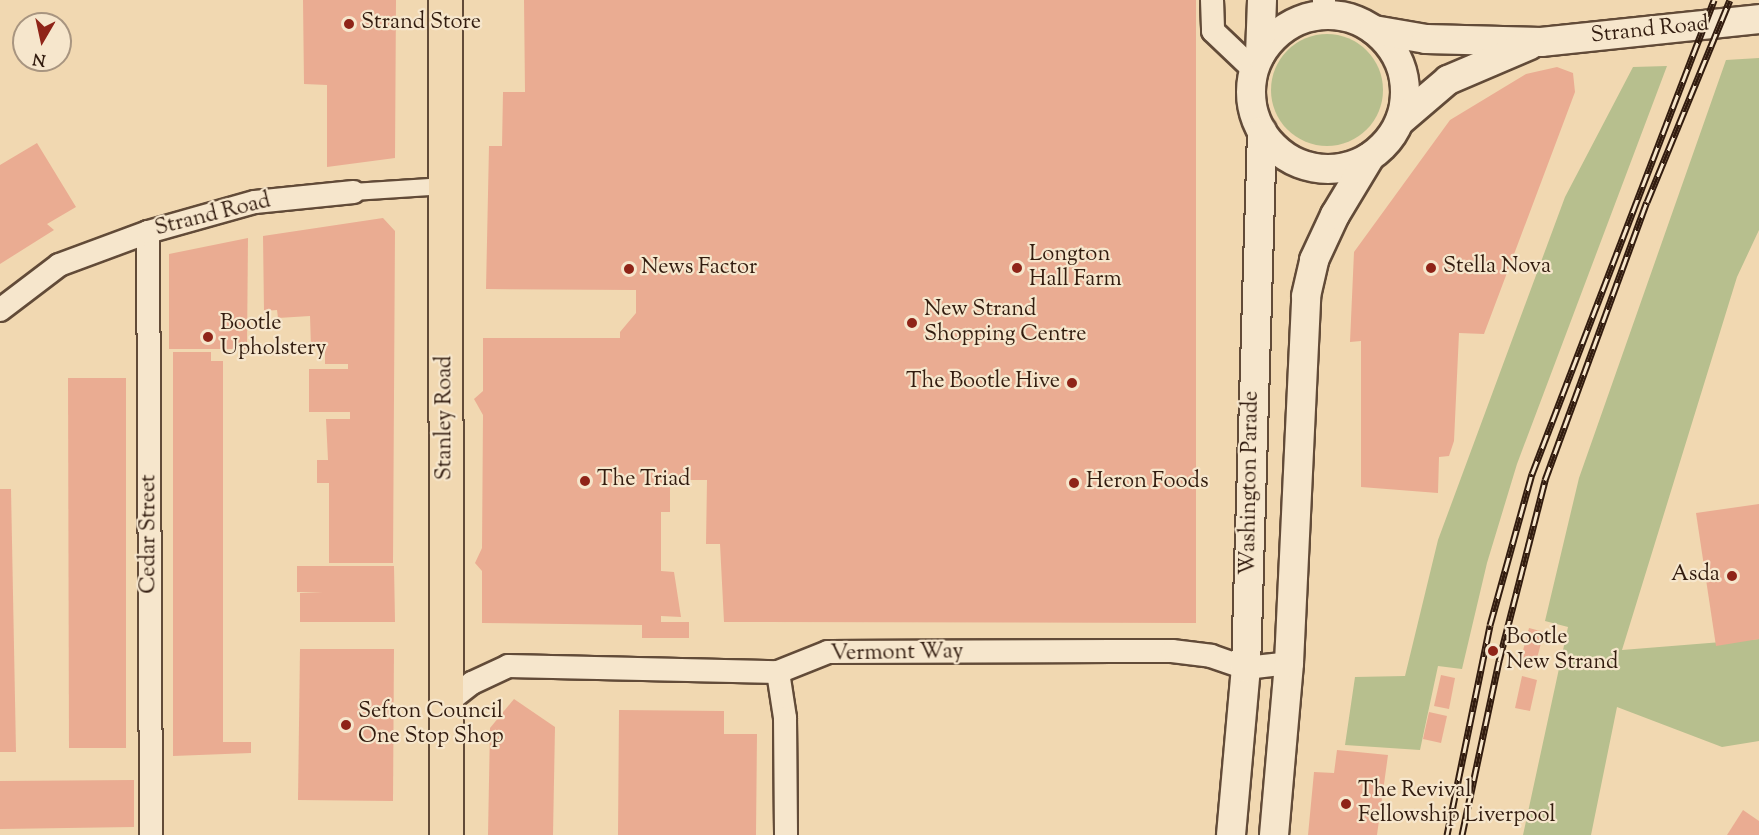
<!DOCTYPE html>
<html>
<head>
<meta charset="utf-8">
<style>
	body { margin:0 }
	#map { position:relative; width:1759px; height:835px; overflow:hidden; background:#f1d8b1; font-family:"Sorts Mill Goudy",serif }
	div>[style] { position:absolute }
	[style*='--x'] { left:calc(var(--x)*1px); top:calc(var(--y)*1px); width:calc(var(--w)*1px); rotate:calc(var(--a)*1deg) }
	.green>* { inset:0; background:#b7bf8e }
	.round { border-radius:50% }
	.building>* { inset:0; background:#eaac92 }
	.roads { filter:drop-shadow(2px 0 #624b38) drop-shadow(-2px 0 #624b38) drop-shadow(0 2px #624b38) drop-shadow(0 -2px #624b38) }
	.pedestrian>* { height:16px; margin:-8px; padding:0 8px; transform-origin:8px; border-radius:8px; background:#f6e6cc }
	.minor>* { height:22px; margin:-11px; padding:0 11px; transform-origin:11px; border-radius:11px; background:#f6e6cc }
	.tertiary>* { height:28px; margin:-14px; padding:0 14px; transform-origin:14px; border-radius:14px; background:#f6e6cc }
	.tertiary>.ring { margin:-14px; padding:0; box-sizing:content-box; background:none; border:28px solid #f6e6cc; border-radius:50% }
	.primary>* { height:33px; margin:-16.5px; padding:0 16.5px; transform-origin:16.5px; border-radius:16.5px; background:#f1d8b1 }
	.rail>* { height:7px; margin-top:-3.5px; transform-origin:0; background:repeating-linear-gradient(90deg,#f6e6cc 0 14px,#321c0f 0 28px); box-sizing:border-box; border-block:2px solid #321c0f }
	.dots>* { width:16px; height:16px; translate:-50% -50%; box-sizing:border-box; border:3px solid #f6e6cc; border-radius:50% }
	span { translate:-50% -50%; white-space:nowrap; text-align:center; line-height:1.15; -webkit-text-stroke:4.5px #f6e6cc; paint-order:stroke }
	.poi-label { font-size:22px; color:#321c0f }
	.left { translate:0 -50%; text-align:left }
	.right { translate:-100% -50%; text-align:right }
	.street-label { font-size:22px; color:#321c0f }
	.north { position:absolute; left:12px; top:12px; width:60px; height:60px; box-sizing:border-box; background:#f6e6cc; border:2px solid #a89580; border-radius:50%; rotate:189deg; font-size:16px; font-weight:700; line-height:24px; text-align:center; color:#321c0f }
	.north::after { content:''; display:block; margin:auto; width:21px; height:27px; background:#8f2418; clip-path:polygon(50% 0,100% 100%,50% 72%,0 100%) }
</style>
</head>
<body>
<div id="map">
	<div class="green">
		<div class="round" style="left:1271px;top:34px;width:112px;height:112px"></div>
		<div style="clip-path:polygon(1759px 58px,1759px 230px,1737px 277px,1622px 650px,1759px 639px,1759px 741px,1722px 747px,1617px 707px,1591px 835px,1523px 835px,1568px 627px,1545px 621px,1579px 478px,1726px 60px)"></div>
		<div style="clip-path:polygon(1667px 66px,1517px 464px,1487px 563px,1462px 669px,1438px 666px,1420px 750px,1345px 745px,1355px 677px,1405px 676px,1438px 540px,1565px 197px,1633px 67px)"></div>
	</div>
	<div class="building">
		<div style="clip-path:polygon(303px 0,396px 0,395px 158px,327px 167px,327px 85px,304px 84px)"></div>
		<div style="clip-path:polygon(524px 0,1196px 0,1196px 623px,724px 622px,720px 544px,706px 544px,707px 480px,670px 480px,670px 512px,661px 512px,661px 571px,674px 572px,681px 617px,661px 616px,661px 622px,689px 622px,689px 638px,642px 638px,642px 625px,482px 623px,482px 571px,475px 563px,482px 548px,483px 415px,474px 399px,483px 391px,483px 338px,620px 338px,620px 332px,636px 313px,636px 290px,486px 289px,489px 146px,502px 146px,503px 92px,525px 92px)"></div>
		<div style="clip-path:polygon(1557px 67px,1573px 73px,1575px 92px,1484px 334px,1459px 333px,1454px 441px,1449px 456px,1439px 457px,1438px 493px,1361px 487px,1361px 341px,1350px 342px,1354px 252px,1450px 120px,1526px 74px)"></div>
		<div style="clip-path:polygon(37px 143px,76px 207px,47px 224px,54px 230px,0 264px,0 165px)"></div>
		<div style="clip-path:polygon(383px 218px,395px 231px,393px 563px,329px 563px,329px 483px,317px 483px,317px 460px,328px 460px,326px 419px,350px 419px,350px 412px,309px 412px,309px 369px,348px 369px,348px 364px,325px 364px,325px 348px,311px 348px,310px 316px,278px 318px,277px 310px,264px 311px,263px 236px)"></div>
		<div style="clip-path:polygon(248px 238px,247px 349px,169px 349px,169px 254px)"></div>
		<div style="clip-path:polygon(173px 352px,211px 352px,211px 361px,223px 361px,223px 742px,251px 742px,251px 753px,173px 756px)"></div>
		<div style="clip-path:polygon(68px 378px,126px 378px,126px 748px,69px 748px)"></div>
		<div style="clip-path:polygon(0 489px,11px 489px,16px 752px,0 752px)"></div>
		<div style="clip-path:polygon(1759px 504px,1759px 639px,1716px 646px,1696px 513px)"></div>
		<div style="clip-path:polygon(297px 566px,394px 566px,395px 622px,300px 622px,300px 593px,323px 592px,297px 592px)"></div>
		<div style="clip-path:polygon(1529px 628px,1544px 632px,1535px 666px,1520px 662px)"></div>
		<div style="clip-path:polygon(300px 649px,394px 649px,393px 801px,298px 800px)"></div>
		<div style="clip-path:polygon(1441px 675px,1455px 678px,1449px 709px,1434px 706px)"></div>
		<div style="clip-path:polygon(1522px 676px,1537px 680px,1530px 711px,1515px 708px)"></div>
		<div style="clip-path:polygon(514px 699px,555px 727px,553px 835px,488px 835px,490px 728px)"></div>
		<div style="clip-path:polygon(619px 710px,724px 711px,724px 734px,757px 734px,756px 835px,618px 835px)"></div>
		<div style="clip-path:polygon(1429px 712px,1447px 716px,1441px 743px,1423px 739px)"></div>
		<div style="clip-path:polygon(1337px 750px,1388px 755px,1377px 835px,1308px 835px,1314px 772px,1334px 773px)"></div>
		<div style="clip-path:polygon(134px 780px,134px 827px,0 829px,0 781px)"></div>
		<div style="clip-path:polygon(1743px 810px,1759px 821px,1759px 835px,1727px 835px)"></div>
	</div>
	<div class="roads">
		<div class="pedestrian">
			<div style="--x:353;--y:192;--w:92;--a:-3.7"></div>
		</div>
		<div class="minor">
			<div style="--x:1212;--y:0;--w:31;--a:88"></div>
			<div style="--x:1213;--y:31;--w:57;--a:43.6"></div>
			<div style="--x:1324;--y:14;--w:14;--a:-90"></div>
			<div style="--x:148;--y:232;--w:603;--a:89.71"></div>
			<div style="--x:0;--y:310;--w:74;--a:-37.3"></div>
			<div style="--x:59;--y:265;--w:95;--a:-20.3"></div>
			<div style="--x:148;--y:232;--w:111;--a:-15.7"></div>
			<div style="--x:255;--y:202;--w:99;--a:-5.8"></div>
			<div style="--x:778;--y:672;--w:47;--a:81.3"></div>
			<div style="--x:785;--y:718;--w:117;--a:89.5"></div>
			<div style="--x:445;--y:704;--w:34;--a:-38"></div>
			<div style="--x:472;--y:683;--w:40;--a:-25"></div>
			<div style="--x:508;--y:666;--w:270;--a:1.3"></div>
			<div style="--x:778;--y:672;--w:54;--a:-21.8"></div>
			<div style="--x:828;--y:652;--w:286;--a:-0.2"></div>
			<div style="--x:1114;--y:651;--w:58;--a:0"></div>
			<div style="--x:1172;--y:651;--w:39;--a:7"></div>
			<div style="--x:1211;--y:656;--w:37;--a:19"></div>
			<div style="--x:1246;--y:668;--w:43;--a:-6.6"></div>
		</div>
		<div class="tertiary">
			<div class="ring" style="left:1251px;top:15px;width:126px;height:126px"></div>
			<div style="--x:1374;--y:30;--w:53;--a:9.8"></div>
			<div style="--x:1426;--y:39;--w:115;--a:1.5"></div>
			<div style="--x:1541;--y:42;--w:219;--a:-6"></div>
			<div style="--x:1260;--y:55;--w:55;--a:-87.9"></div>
			<div style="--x:1400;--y:121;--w:63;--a:-40.5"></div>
			<div style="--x:1448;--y:80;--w:89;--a:-23.1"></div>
			<div style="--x:1231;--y:835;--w:168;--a:-84.9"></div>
			<div style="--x:1246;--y:668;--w:537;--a:-88.29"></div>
			<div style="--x:1274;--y:835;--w:173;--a:-85"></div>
			<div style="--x:1289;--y:663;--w:367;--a:-87.3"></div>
			<div style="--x:1306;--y:296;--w:37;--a:-77"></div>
			<div style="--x:1314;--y:260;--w:50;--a:-65"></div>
			<div style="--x:1335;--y:215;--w:68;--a:-58.9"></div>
		</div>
		<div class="primary">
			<div style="--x:445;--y:0;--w:835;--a:89.93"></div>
		</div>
	</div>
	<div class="rail">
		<div style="--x:1447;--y:835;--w:214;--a:-78.4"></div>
		<div style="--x:1490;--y:625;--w:157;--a:-74.5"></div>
		<div style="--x:1532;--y:474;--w:508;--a:-68.99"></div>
		<div style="--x:1462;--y:835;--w:178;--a:-78"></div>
		<div style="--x:1499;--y:661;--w:187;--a:-75.7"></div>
		<div style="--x:1545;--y:480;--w:296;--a:-69.9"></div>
		<div style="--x:1647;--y:202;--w:218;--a:-67.7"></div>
	</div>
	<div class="dots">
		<div style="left:349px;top:24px;background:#8f2418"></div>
		<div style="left:1017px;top:268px;background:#8f2418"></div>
		<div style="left:1431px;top:268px;background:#8f2418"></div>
		<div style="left:629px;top:269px;background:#8f2418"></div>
		<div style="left:912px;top:323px;background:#8f2418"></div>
		<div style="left:208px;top:337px;background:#8f2418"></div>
		<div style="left:1072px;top:383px;background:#8f2418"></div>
		<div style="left:585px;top:481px;background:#8f2418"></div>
		<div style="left:1074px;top:483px;background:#8f2418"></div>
		<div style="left:1732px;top:576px;background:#8f2418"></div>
		<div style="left:1493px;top:651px;background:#8f2418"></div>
		<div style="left:346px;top:725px;background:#8f2418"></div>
		<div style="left:1346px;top:804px;background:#8f2418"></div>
	</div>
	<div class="poi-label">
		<span class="left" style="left:361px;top:24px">Strand Store</span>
		<span class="left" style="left:1029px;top:268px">Longton<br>Hall Farm</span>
		<span class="left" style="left:1443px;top:268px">Stella Nova</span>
		<span class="left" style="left:641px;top:269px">News Factor</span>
		<span class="left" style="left:924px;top:323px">New Strand<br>Shopping Centre</span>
		<span class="left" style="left:220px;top:337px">Bootle<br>Upholstery</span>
		<span class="right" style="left:1060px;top:383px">The Bootle Hive</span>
		<span class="left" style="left:597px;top:481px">The Triad</span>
		<span class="left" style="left:1086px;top:483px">Heron Foods</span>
		<span class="right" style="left:1720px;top:576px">Asda</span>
		<span class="left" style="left:1506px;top:651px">Bootle<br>New Strand</span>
		<span class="left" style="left:358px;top:725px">Sefton Council<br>One Stop Shop</span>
		<span class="left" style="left:1358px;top:804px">The Revival<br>Fellowship Liverpool</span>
	</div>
	<div class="street-label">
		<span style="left:1650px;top:31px;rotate:-6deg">Strand Road</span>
		<span style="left:213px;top:216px;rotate:-14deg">Strand Road</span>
		<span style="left:446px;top:418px;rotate:-90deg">Stanley Road</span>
		<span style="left:1251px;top:483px;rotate:-89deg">Washington Parade</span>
		<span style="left:150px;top:534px;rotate:-90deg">Cedar Street</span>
		<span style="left:897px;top:654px;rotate:-1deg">Vermont Way</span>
	</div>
	<div class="north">N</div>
</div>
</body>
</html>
